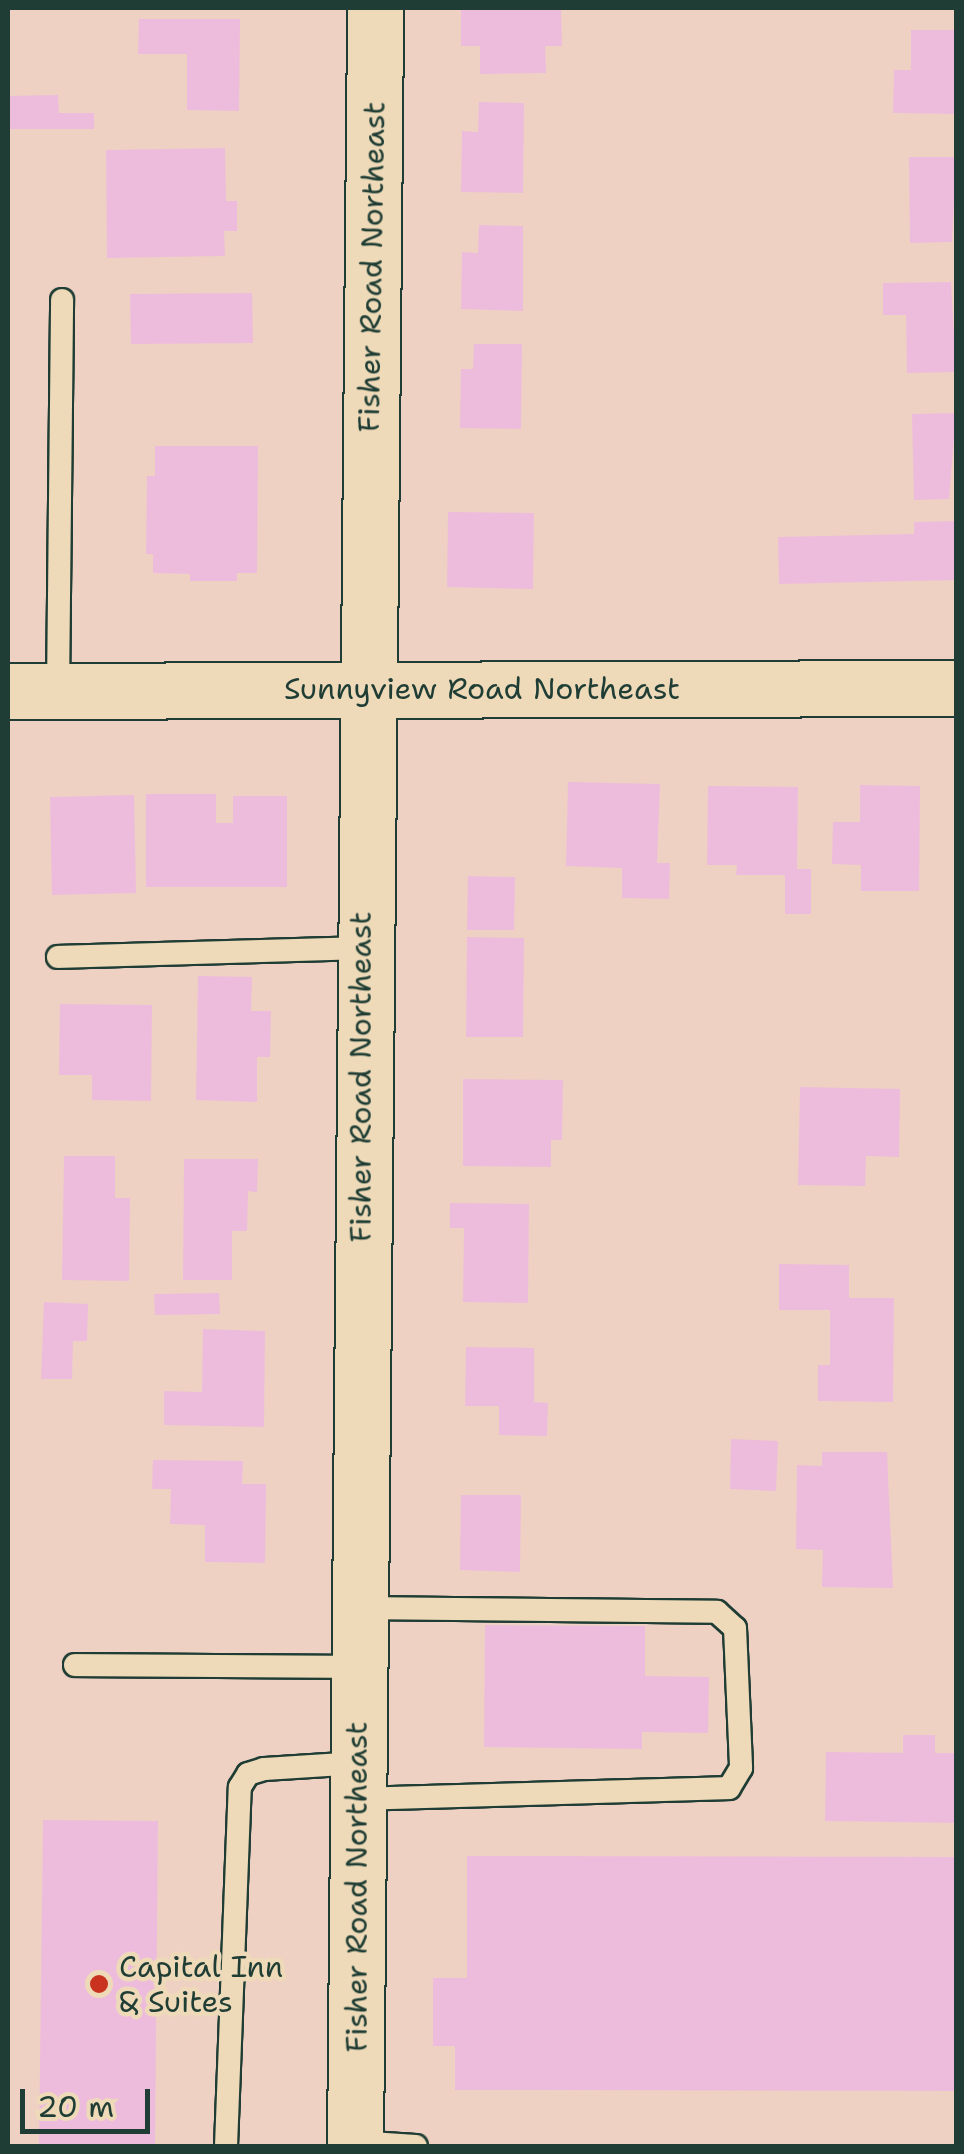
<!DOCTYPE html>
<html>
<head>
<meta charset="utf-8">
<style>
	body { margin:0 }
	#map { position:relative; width:964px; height:2154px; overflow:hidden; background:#eed1c3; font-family:"Shantell Sans",sans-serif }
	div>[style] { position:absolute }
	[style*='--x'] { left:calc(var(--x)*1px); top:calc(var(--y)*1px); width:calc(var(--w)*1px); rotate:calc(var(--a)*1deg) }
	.building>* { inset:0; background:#edbcdc }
	.roads { filter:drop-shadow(2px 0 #1f3d34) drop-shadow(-2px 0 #1f3d34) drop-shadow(0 2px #1f3d34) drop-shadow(0 -2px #1f3d34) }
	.lane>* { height:22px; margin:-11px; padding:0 11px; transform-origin:11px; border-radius:11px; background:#eedab8 }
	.secondary>* { height:55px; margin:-27.5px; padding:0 27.5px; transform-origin:27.5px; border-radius:27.5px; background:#eedab8 }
	.dots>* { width:28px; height:28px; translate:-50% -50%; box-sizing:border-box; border:5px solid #eedab8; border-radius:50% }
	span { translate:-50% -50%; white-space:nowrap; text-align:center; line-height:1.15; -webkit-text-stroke:9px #eedab8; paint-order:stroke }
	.street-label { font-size:30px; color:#1f3d34 }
	.poi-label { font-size:30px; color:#1f3d34 }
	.left { translate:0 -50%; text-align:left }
	.frame { position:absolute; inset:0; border:10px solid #1f3d34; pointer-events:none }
	.scale { position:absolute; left:20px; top:2089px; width:130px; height:45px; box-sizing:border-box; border:5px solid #1f3d34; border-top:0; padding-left:12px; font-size:30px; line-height:35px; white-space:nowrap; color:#1f3d34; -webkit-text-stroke:8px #eedab8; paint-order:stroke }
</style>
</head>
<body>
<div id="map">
	<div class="building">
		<div style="clip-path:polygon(461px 8px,561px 8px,562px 46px,545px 46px,546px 73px,480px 74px,480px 46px,461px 46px)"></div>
		<div style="clip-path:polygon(139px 19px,240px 19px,239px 111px,187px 110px,187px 54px,138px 54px)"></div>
		<div style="clip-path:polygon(911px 30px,954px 30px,956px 114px,893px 113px,894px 70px,911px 70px)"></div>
		<div style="clip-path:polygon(58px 95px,59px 113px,94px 113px,94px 129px,8px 129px,8px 96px)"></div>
		<div style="clip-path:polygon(479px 102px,524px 103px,523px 193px,461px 192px,462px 131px,478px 132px)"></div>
		<div style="clip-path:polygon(225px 148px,226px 201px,237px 201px,237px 231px,224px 231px,225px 256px,107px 258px,106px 150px)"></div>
		<div style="clip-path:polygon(909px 157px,956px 157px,952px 242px,910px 243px)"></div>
		<div style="clip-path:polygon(479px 225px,523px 226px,523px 311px,461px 309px,462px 252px,478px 253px)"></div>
		<div style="clip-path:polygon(951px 282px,956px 372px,907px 373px,906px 315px,883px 315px,883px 283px)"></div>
		<div style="clip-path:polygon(252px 293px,253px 343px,131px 344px,130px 294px)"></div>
		<div style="clip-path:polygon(474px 344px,522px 344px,521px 429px,460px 428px,461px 369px,473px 369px)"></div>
		<div style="clip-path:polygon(956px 413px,949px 499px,914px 500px,912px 414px)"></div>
		<div style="clip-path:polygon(155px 446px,258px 446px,257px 573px,237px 573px,237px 581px,190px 581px,190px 574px,153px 573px,153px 554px,146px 554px,147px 476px,155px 476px)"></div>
		<div style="clip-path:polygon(448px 512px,534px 513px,533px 589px,447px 587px)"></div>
		<div style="clip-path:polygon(956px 521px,956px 580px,779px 584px,778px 537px,914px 534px,914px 522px)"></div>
		<div style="clip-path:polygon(568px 782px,660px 784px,657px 863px,670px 863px,669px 899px,622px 898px,622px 868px,566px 866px)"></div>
		<div style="clip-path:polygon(860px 785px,920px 786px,919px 891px,861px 891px,861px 865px,832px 864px,833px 822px,860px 822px)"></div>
		<div style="clip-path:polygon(708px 786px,798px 787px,797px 869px,811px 869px,811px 914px,785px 914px,785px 875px,736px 875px,737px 865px,707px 865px)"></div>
		<div style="clip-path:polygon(146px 794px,216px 794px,216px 823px,233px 823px,233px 796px,287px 796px,287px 887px,146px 887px)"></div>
		<div style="clip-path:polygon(134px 795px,136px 893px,52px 895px,50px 797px)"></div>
		<div style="clip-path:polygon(468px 876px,515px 877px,514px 930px,467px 930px)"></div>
		<div style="clip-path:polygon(467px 937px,524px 938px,523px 1037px,466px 1037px)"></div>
		<div style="clip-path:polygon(198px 976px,252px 977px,251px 1011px,271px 1011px,270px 1057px,257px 1057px,257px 1102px,196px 1100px)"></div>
		<div style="clip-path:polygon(60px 1004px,152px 1005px,151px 1101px,92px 1100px,92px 1075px,59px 1075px)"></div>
		<div style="clip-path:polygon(463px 1079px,563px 1080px,562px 1140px,551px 1140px,551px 1167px,463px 1166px)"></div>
		<div style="clip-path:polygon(800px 1087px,900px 1089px,899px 1157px,866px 1156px,865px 1186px,798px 1185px)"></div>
		<div style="clip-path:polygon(64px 1156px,115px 1156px,115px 1198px,130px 1198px,129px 1281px,62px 1280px)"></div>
		<div style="clip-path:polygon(184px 1159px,258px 1159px,257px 1192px,248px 1191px,247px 1231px,232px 1231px,232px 1280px,183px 1280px)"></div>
		<div style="clip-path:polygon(450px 1203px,529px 1204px,528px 1303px,463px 1302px,464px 1228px,450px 1228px)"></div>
		<div style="clip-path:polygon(779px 1264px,849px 1265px,849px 1298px,894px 1298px,893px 1402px,818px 1401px,818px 1365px,830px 1365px,830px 1310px,779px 1310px)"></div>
		<div style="clip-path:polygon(219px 1293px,220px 1314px,155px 1315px,154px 1294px)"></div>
		<div style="clip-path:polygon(44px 1302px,88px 1304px,87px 1341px,73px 1341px,72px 1379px,41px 1379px)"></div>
		<div style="clip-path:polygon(203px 1329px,265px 1331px,264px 1427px,164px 1425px,164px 1391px,202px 1392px)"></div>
		<div style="clip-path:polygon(466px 1347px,534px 1348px,534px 1402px,548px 1403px,547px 1436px,499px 1435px,499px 1406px,465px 1406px)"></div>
		<div style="clip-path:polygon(731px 1439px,778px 1441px,776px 1491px,730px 1489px)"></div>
		<div style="clip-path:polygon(822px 1452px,887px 1452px,893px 1588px,822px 1587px,823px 1550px,796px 1549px,797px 1465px,822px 1466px)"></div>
		<div style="clip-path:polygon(153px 1460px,243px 1461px,242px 1484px,266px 1484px,265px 1563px,205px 1562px,205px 1525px,170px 1524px,171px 1489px,152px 1489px)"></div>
		<div style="clip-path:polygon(461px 1495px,521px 1495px,520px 1572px,460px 1570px)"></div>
		<div style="clip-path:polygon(485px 1625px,645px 1626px,645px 1676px,709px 1677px,708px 1733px,642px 1732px,642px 1749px,484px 1747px)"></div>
		<div style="clip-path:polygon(903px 1735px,935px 1735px,935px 1753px,956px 1753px,956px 1823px,825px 1821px,826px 1752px,903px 1753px)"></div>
		<div style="clip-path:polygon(43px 1820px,158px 1821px,155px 2146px,39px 2146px)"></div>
		<div style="clip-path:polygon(467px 1856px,956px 1857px,956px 2091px,455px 2090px,455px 2046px,433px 2046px,433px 1978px,467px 1978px)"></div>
	</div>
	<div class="roads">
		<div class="lane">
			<div style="--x:58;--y:691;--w:391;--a:-89.4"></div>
			<div style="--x:58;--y:957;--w:304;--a:-1.7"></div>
			<div style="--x:359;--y:1608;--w:358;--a:0.6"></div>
			<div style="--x:717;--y:1612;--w:24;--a:42"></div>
			<div style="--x:735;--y:1628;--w:140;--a:87.5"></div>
			<div style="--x:741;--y:1768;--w:23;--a:121"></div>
			<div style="--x:729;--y:1788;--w:370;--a:178.3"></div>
			<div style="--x:75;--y:1665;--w:283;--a:0.4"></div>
			<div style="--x:355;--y:2142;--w:61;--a:3.8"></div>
			<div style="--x:226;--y:2146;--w:359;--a:-87.8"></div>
			<div style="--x:240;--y:1787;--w:15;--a:-58"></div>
			<div style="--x:248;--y:1774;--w:17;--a:-17"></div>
			<div style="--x:264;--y:1769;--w:95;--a:-3.6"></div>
		</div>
		<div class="secondary">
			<div style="--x:8;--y:691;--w:948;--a:-0.18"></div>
			<div style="--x:355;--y:2146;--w:2138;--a:-89.46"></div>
		</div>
	</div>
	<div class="dots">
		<div style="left:99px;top:1984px;background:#c8321e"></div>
	</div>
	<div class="street-label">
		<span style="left:372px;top:267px;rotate:-89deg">Fisher Road Northeast</span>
		<span style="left:482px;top:689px">Sunnyview Road Northeast</span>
		<span style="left:361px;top:1077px;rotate:-90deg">Fisher Road Northeast</span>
		<span style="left:357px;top:1887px;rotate:-90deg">Fisher Road Northeast</span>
	</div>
	<div class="poi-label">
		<span class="left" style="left:119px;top:1984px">Capital Inn<br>&amp; Suites</span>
	</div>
	<div class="frame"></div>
	<div class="scale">20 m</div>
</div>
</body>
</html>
